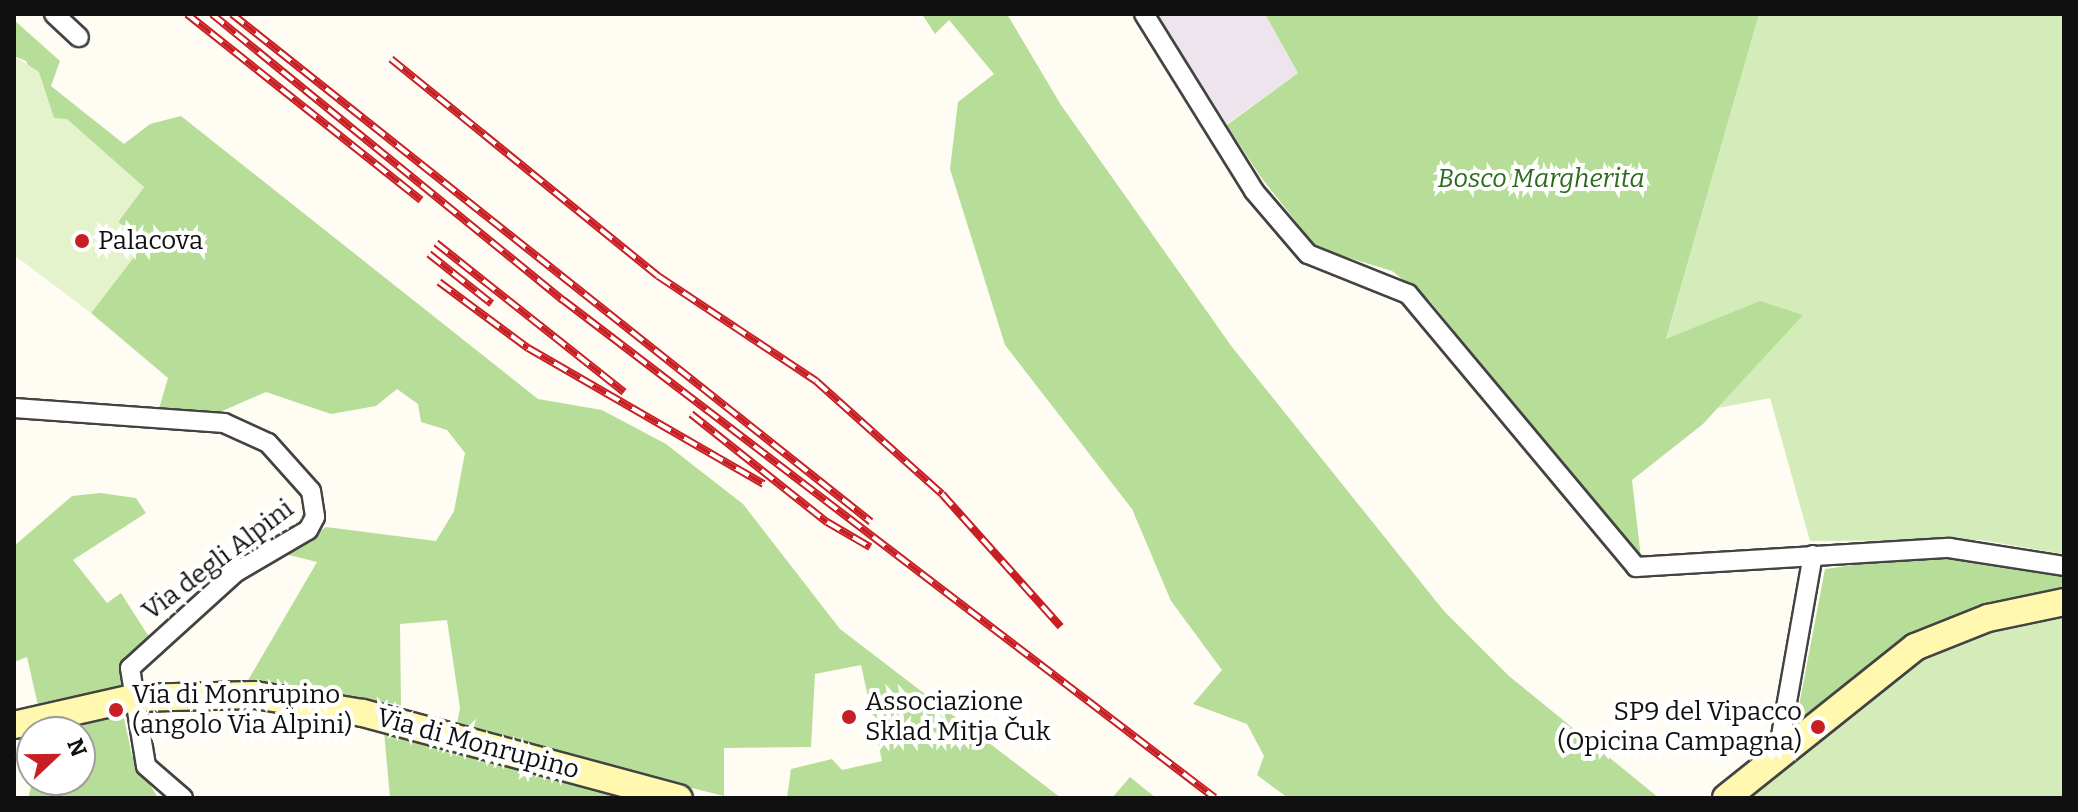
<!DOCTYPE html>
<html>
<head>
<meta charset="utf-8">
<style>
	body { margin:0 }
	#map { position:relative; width:2078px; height:812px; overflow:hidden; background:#fffdf3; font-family:Bitter,serif }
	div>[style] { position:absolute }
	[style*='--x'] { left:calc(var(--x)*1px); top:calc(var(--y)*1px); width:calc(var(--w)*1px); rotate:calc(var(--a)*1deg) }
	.industrial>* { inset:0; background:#eee4ee }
	.green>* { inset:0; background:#d3ecb9 }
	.forest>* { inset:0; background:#b6de98 }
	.pitch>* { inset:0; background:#e5f3cc }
	.roads { filter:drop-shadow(2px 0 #434343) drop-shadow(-2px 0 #434343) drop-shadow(0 2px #434343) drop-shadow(0 -2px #434343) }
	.minor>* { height:18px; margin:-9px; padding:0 9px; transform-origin:9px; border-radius:9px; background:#fff }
	.secondary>* { height:26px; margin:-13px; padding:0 13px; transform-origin:13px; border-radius:13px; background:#fff8ae }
	.rail>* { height:8px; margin-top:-4px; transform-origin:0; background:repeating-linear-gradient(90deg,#fff 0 15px,#c81f24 0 30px); box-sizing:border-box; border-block:2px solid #c81f24 }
	.dots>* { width:22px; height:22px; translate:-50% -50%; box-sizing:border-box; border:4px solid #fff; border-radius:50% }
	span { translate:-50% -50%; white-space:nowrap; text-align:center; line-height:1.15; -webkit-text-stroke:8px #fff; paint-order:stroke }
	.park-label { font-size:26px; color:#2a6c1c; font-style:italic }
	.poi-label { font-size:26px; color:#101010 }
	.left { translate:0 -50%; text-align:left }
	.right { translate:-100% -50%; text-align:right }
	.street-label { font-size:26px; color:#101010 }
	.frame { position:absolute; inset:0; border:16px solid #101010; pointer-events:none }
	.north { position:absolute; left:16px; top:716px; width:80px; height:80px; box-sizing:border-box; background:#fff; border:2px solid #9f9f9f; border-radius:50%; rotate:68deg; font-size:22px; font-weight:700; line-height:32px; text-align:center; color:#101010 }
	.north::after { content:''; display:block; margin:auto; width:28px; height:36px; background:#c81f24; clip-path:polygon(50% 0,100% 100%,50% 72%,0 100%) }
</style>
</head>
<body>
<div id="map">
	<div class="industrial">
		<div style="clip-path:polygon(1265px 14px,1298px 73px,1227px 124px,1157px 15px)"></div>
	</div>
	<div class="green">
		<div style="clip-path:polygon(1759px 14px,2064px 14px,2064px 554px,1980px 540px,1810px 541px,1770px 398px,1718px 408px,1802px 315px,1666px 340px)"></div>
		<div style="clip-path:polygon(2064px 613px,2064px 798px,1742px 798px,1902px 664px,1973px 634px)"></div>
	</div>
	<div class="forest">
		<div style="clip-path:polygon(922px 14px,1007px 14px,1061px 105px,1232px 347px,1444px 611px,1509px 676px,1659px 798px,1288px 798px,1257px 775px,1264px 756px,1247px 724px,1193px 704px,1222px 670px,1171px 601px,1132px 509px,1005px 345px,950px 169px,958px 102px,994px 74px,949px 20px,935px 34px)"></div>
		<div style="clip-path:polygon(1265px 14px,1759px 14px,1666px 339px,1760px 301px,1803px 315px,1703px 424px,1632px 480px,1641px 558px,1430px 301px,1392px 271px,1317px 248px,1260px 176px,1227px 125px,1298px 73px)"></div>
		<div style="clip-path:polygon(14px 20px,60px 61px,51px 86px,124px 144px,150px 124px,181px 116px,538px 399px,602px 410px,666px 444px,743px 504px,840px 629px,1061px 798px,787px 798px,791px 769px,832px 759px,842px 770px,882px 761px,861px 665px,815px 674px,811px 747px,724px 748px,724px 796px,456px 729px,460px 708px,447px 620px,400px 624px,401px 705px,247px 682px,317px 562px,285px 554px,326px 527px,436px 541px,454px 511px,465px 453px,447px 430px,421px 422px,418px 404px,397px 389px,376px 406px,331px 414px,266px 392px,220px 412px,158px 412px,168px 378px,91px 313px,145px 242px,118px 222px,144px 187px,54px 118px,26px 61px,14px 56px)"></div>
		<div style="clip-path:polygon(100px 493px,136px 498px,146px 513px,73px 560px,107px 603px,121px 593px,149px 637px,124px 664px,122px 689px,39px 710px,27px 657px,14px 662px,14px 546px,72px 496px)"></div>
		<div style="clip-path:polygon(1948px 552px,2064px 571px,2064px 596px,1981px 615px,1794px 732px,1825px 569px)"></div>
		<div style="clip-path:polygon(123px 714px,132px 755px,158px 798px,28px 798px,33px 780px,80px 780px,80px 732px,47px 730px)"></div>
		<div style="clip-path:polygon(384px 731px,640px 798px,390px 798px)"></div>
		<div style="clip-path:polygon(1130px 777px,1156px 798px,1112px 798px)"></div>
	</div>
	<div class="pitch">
		<div style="clip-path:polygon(14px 56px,39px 72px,54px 118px,67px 119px,144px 187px,118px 222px,145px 243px,91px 313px,14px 255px)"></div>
	</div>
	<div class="roads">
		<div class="minor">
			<div style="--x:54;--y:14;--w:34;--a:43"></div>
			<div style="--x:1144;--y:14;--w:208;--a:58.1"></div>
			<div style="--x:1254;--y:191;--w:83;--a:49.4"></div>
			<div style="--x:1308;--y:254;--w:108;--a:21.8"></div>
			<div style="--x:1408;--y:294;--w:356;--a:50.1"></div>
			<div style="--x:1636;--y:567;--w:314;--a:-3.5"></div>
			<div style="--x:1949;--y:548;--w:116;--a:8.9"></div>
			<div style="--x:14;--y:408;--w:211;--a:4.1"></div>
			<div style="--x:224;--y:423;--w:48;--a:24.4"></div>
			<div style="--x:268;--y:443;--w:64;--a:48.1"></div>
			<div style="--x:311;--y:491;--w:26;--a:81"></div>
			<div style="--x:315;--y:517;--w:15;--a:118"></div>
			<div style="--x:308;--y:530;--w:83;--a:149.7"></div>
			<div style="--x:236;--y:572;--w:143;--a:137.8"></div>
			<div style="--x:130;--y:668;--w:99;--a:80.7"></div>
			<div style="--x:146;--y:766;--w:49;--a:40.9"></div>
			<div style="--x:1778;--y:753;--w:201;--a:-80"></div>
		</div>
		<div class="secondary">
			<div style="--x:14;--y:725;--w:122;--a:-12.8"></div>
			<div style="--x:133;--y:698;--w:122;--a:-1.4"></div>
			<div style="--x:255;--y:695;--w:109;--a:9.5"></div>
			<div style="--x:363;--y:713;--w:327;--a:15.1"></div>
			<div style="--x:1726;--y:798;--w:242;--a:-38.6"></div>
			<div style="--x:1915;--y:647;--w:79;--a:-21.7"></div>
			<div style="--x:1988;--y:618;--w:78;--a:-11.9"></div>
		</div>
	</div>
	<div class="rail">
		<div style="--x:187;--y:14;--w:299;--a:38.5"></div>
		<div style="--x:212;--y:14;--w:453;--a:39.2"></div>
		<div style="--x:563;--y:300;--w:820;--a:37.37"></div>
		<div style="--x:232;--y:14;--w:816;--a:38.48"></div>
		<div style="--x:391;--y:59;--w:344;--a:39.1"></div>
		<div style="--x:658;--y:276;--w:190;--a:33.6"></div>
		<div style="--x:816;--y:381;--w:169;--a:41.9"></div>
		<div style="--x:942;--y:494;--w:178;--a:48.2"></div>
		<div style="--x:436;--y:243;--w:240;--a:38.4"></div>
		<div style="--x:429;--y:254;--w:80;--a:38.4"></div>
		<div style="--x:439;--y:282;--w:111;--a:36.6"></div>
		<div style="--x:528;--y:348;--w:272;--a:30"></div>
		<div style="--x:691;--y:414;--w:174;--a:38.5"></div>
		<div style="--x:827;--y:522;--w:50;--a:30.2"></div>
	</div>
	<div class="dots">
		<div style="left:82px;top:241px;background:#c81f24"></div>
		<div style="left:116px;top:710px;background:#c81f24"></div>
		<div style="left:849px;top:717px;background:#c81f24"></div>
		<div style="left:1818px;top:727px;background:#c81f24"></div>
	</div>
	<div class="park-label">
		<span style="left:1541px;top:179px">Bosco Margherita</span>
	</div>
	<div class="poi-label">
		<span class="left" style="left:98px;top:241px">Palacova</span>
		<span class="left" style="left:132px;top:710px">Via di Monrupino<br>(angolo Via Alpini)</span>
		<span class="left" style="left:865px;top:717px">Associazione<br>Sklad Mitja Čuk</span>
		<span class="right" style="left:1802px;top:727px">SP9 del Vipacco<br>(Opicina Campagna)</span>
	</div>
	<div class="street-label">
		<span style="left:218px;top:560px;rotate:-37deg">Via degli Alpini</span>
		<span style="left:478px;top:744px;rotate:15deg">Via di Monrupino</span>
	</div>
	<div class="frame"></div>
	<div class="north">N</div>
</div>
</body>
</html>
